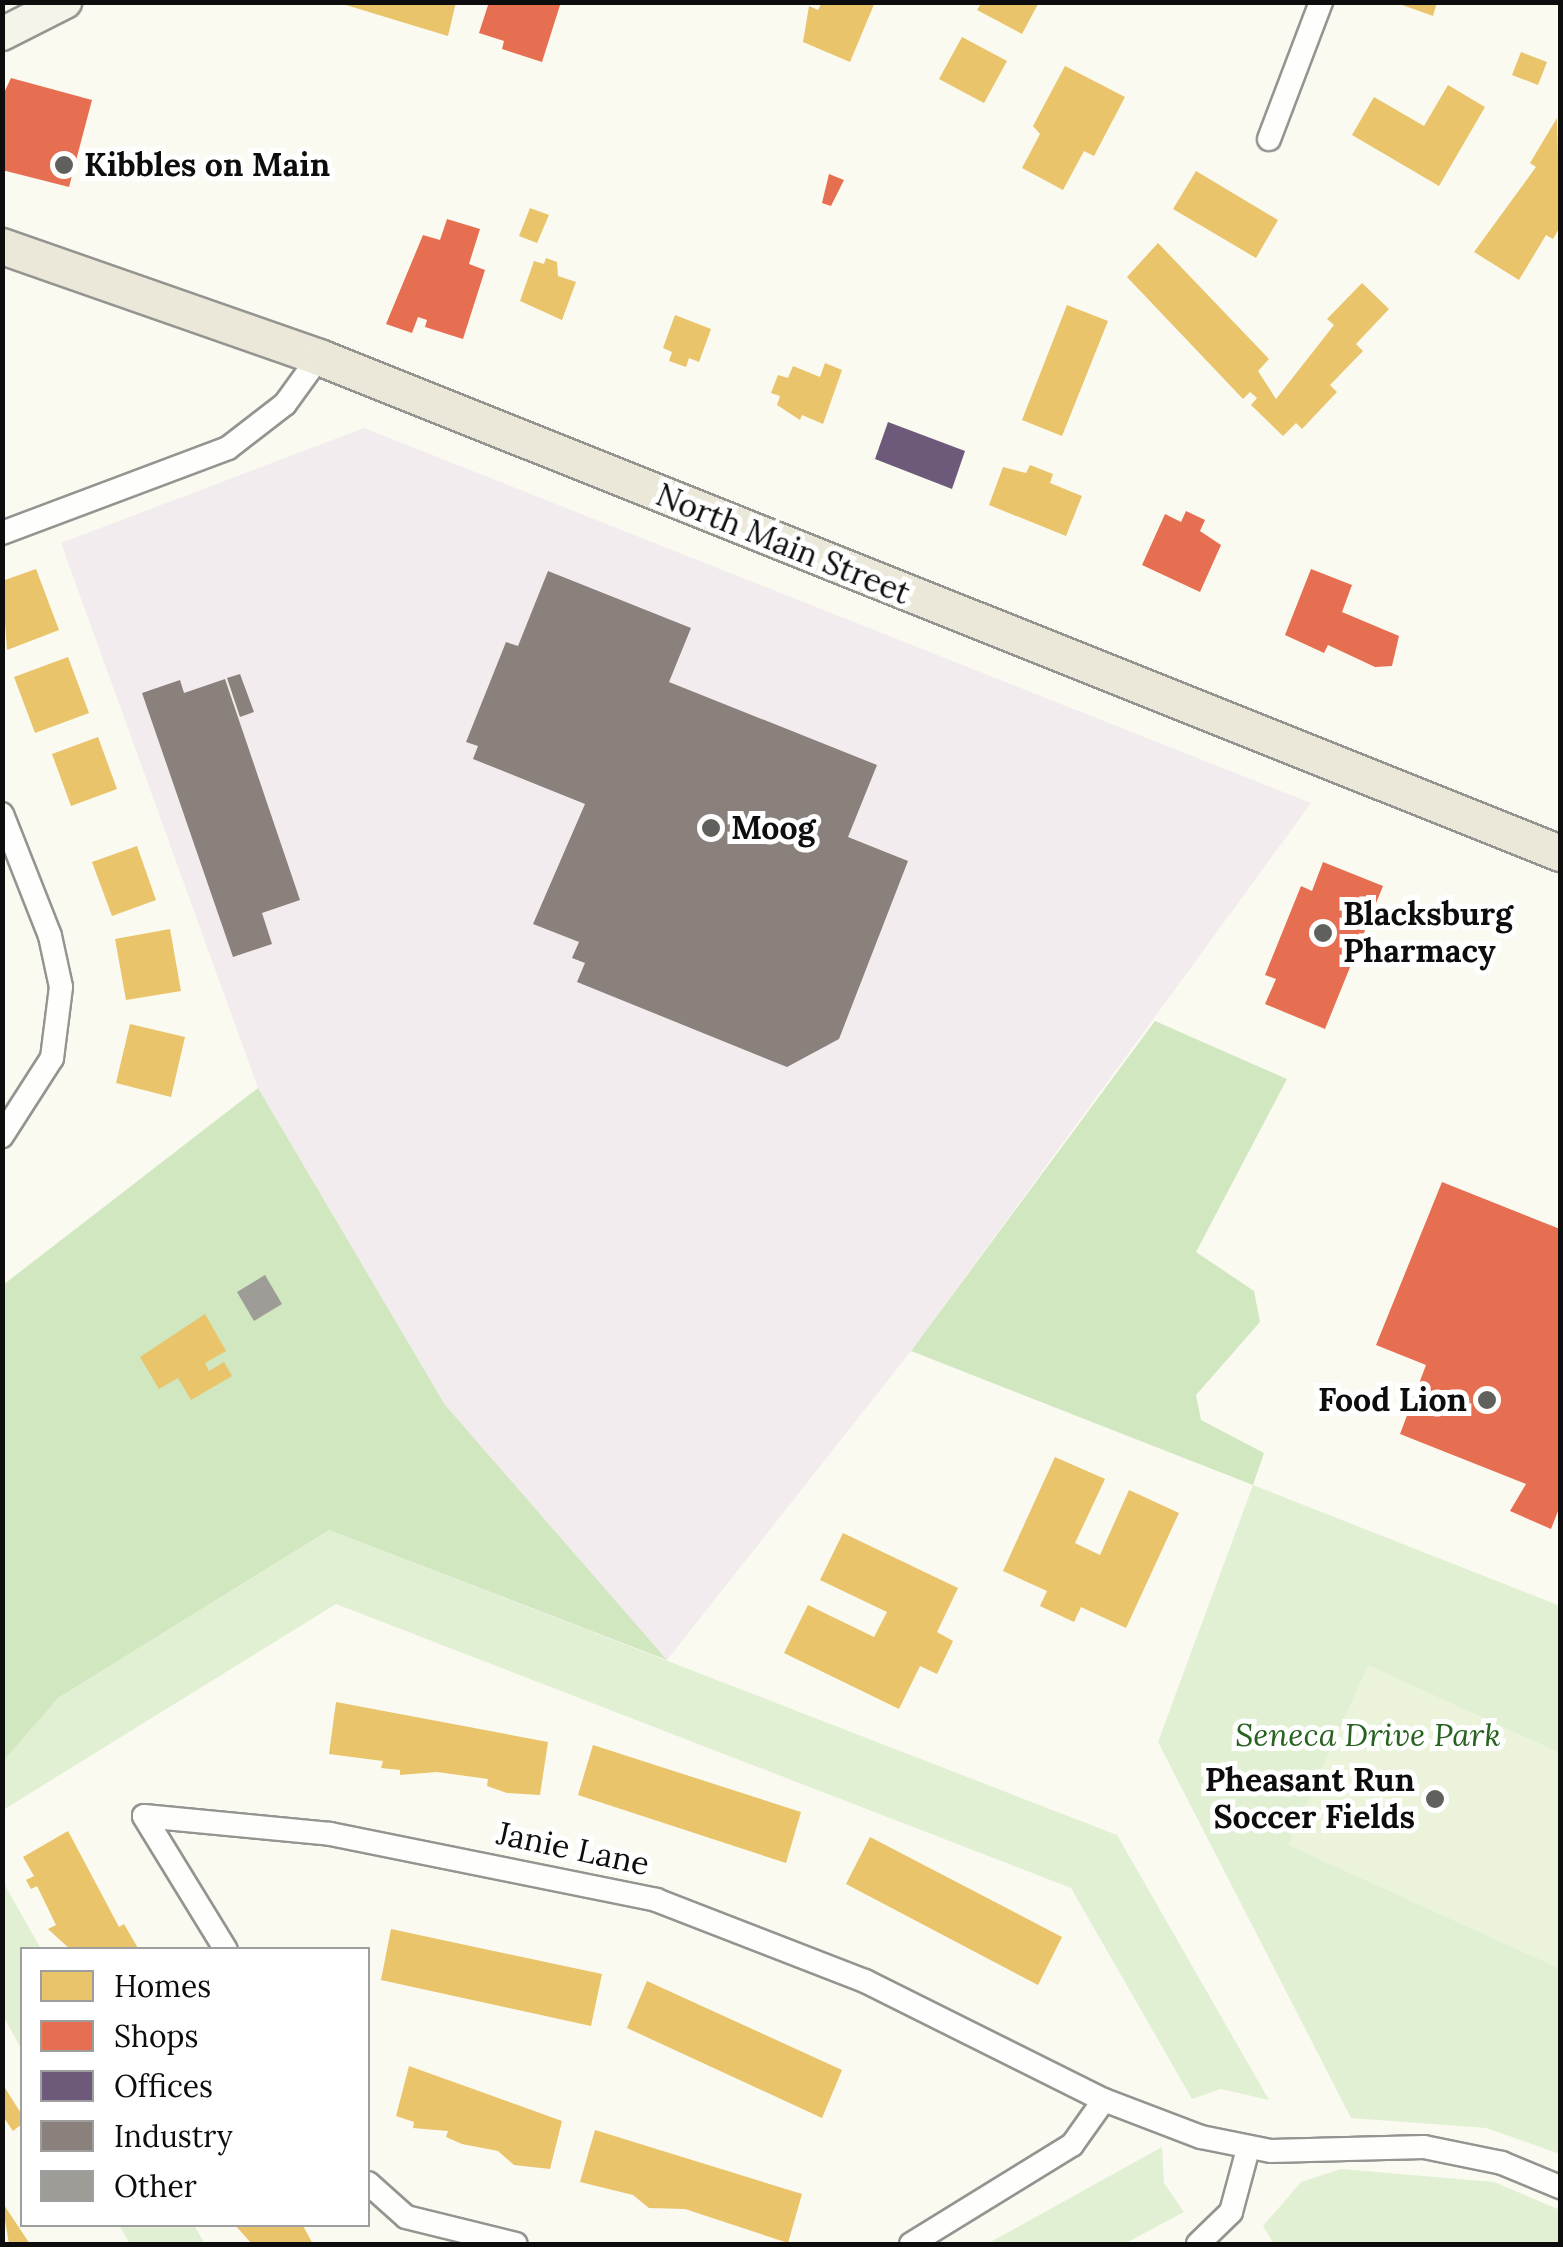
<!DOCTYPE html>
<html>
<head>
<meta charset="utf-8">
<style>
	body { margin:0 }
	#map { position:relative; width:1563px; height:2247px; overflow:hidden; background:#fafaf1; font-family:Lora,serif }
	div>[style] { position:absolute }
	[style*='--x'] { left:calc(var(--x)*1px); top:calc(var(--y)*1px); width:calc(var(--w)*1px); rotate:calc(var(--a)*1deg) }
	.industrial>* { inset:0; background:#f2ecee }
	.green>* { inset:0; background:#e1f0d2 }
	.forest>* { inset:0; background:#d0e7c0 }
	.pitch>* { inset:0; background:#ebf4db }
	.homes>* { inset:0; background:#e9c46a }
	.shops>* { inset:0; background:#e76f51 }
	.offices>* { inset:0; background:#6d597a }
	.industry>* { inset:0; background:#8a817c }
	.building>* { inset:0; background:#9d9c97 }
	.roads { filter:drop-shadow(2px 0 #949490) drop-shadow(-2px 0 #949490) drop-shadow(0 2px #949490) drop-shadow(0 -2px #949490) }
	.street>* { height:22px; margin:-11px; padding:0 11px; transform-origin:11px; border-radius:11px; background:#fefefd }
	.secondary>* { height:32px; margin:-16px; padding:0 16px; transform-origin:16px; border-radius:16px; background:#f4f4e9 }
	.primary>* { height:35px; margin:-17.5px; padding:0 17.5px; transform-origin:17.5px; border-radius:17.5px; background:#ebe8d9 }
	.dots>* { width:28px; height:28px; translate:-50% -50%; box-sizing:border-box; border:5px solid #fff; border-radius:50% }
	span { translate:-50% -50%; white-space:nowrap; text-align:center; line-height:1.15; -webkit-text-stroke:10px #fff; paint-order:stroke }
	.poi-label { font-size:32px; color:#0d0d0d; font-weight:700 }
	.left { translate:0 -50%; text-align:left }
	.right { translate:-100% -50%; text-align:right }
	.street-label { font-size:32px; color:#0d0d0d }
	.park-label { font-size:32px; color:#27621f; font-style:italic }
	.frame { position:absolute; inset:0; border:5px solid #0d0d0d; pointer-events:none }
	.legend { position:absolute; left:20px; top:1947px; width:350px; height:280px; box-sizing:border-box; background:#fff; border:2px solid #9e9e9e; margin:0; padding:12px 18px; list-style:none; font-size:30px; color:#0d0d0d }
	.legend li { display:flex; align-items:center; gap:20px; height:50px }
	.legend b { width:50px; border:2px solid #9e9e9e }
</style>
</head>
<body>
<div id="map">
	<div class="industrial">
		<div style="clip-path:polygon(364px 428px,1311px 803px,911px 1351px,667px 1660px,329px 1530px,445px 1405px,258px 1088px,61px 543px)"></div>
	</div>
	<div class="green">
		<div style="clip-path:polygon(1253px 1485px,1560px 1606px,1560px 2154px,1486px 2128px,1351px 2118px,1158px 1742px)"></div>
		<div style="clip-path:polygon(329px 1530px,1117px 1835px,1269px 2100px,1221px 2089px,1192px 2099px,1071px 1888px,336px 1604px,3px 1810px,3px 1701px,58px 1698px)"></div>
		<div style="clip-path:polygon(2px 1880px,41px 1949px,22px 1950px,22px 2051px,3px 2015px)"></div>
		<div style="clip-path:polygon(1162px 2147px,1164px 2183px,1184px 2212px,1124px 2244px,987px 2244px)"></div>
		<div style="clip-path:polygon(1341px 2169px,1494px 2182px,1560px 2210px,1560px 2244px,1274px 2244px,1263px 2226px,1301px 2182px)"></div>
		<div style="clip-path:polygon(119px 2225px,194px 2225px,205px 2244px,130px 2244px)"></div>
	</div>
	<div class="forest">
		<div style="clip-path:polygon(1155px 1021px,1287px 1079px,1196px 1252px,1254px 1291px,1260px 1322px,1196px 1395px,1201px 1420px,1264px 1453px,1253px 1485px,911px 1351px)"></div>
		<div style="clip-path:polygon(258px 1088px,445px 1405px,667px 1660px,329px 1530px,58px 1698px,3px 1761px,3px 1285px)"></div>
	</div>
	<div class="pitch">
		<div style="clip-path:polygon(1368px 1665px,1560px 1753px,1560px 1969px,1288px 1845px)"></div>
	</div>
	<div class="homes">
		<div style="clip-path:polygon(336px 2px,456px 2px,448px 36px)"></div>
		<div style="clip-path:polygon(822px 2px,875px 2px,850px 62px,803px 42px,809px 6px,818px 10px)"></div>
		<div style="clip-path:polygon(982px 2px,1039px 2px,1022px 34px,977px 10px)"></div>
		<div style="clip-path:polygon(1394px 2px,1437px 2px,1433px 16px)"></div>
		<div style="clip-path:polygon(962px 37px,1007px 61px,984px 103px,939px 79px)"></div>
		<div style="clip-path:polygon(1521px 52px,1547px 62px,1538px 85px,1512px 75px)"></div>
		<div style="clip-path:polygon(1065px 66px,1125px 97px,1094px 156px,1084px 151px,1063px 190px,1022px 168px,1040px 134px,1033px 126px)"></div>
		<div style="clip-path:polygon(1448px 85px,1485px 107px,1439px 186px,1352px 135px,1374px 97px,1424px 126px)"></div>
		<div style="clip-path:polygon(1557px 118px,1560px 227px,1553px 239px,1546px 235px,1519px 280px,1474px 252px,1536px 167px,1530px 163px)"></div>
		<div style="clip-path:polygon(1196px 171px,1278px 220px,1256px 258px,1173px 209px)"></div>
		<div style="clip-path:polygon(530px 208px,549px 215px,537px 243px,519px 236px)"></div>
		<div style="clip-path:polygon(1158px 243px,1269px 359px,1258px 371px,1276px 399px,1334px 325px,1327px 319px,1362px 283px,1389px 309px,1356px 344px,1363px 351px,1330px 385px,1337px 392px,1302px 429px,1296px 423px,1283px 436px,1251px 405px,1257px 398px,1250px 392px,1243px 399px,1127px 277px)"></div>
		<div style="clip-path:polygon(546px 258px,557px 262px,558px 276px,576px 282px,562px 320px,520px 301px,534px 261px,544px 264px)"></div>
		<div style="clip-path:polygon(1067px 305px,1108px 321px,1062px 436px,1022px 420px)"></div>
		<div style="clip-path:polygon(675px 315px,711px 329px,699px 362px,689px 358px,686px 367px,669px 361px,672px 352px,663px 348px)"></div>
		<div style="clip-path:polygon(825px 363px,842px 370px,823px 424px,802px 415px,800px 420px,777px 405px,780px 396px,771px 393px,778px 375px,788px 378px,793px 366px,820px 377px)"></div>
		<div style="clip-path:polygon(1030px 465px,1053px 474px,1050px 483px,1082px 496px,1066px 536px,989px 505px,1003px 467px,1026px 473px)"></div>
		<div style="clip-path:polygon(36px 569px,59px 630px,7px 650px,2px 581px)"></div>
		<div style="clip-path:polygon(68px 657px,89px 713px,35px 733px,14px 677px)"></div>
		<div style="clip-path:polygon(98px 737px,117px 789px,71px 806px,52px 754px)"></div>
		<div style="clip-path:polygon(137px 846px,156px 900px,112px 916px,92px 862px)"></div>
		<div style="clip-path:polygon(170px 929px,181px 991px,126px 1000px,115px 939px)"></div>
		<div style="clip-path:polygon(130px 1024px,185px 1037px,171px 1097px,116px 1083px)"></div>
		<div style="clip-path:polygon(205px 1314px,226px 1351px,205px 1363px,209px 1371px,224px 1362px,232px 1376px,191px 1400px,178px 1378px,159px 1389px,140px 1357px)"></div>
		<div style="clip-path:polygon(1055px 1457px,1105px 1479px,1075px 1543px,1100px 1555px,1129px 1490px,1179px 1513px,1126px 1628px,1081px 1607px,1074px 1622px,1040px 1606px,1047px 1591px,1003px 1571px)"></div>
		<div style="clip-path:polygon(843px 1533px,958px 1588px,937px 1632px,953px 1641px,937px 1674px,920px 1666px,899px 1709px,784px 1653px,808px 1605px,874px 1637px,887px 1612px,820px 1580px)"></div>
		<div style="clip-path:polygon(336px 1702px,548px 1742px,540px 1795px,507px 1793px,487px 1786px,488px 1779px,437px 1772px,400px 1775px,400px 1770px,381px 1768px,383px 1761px,329px 1754px)"></div>
		<div style="clip-path:polygon(593px 1745px,801px 1812px,786px 1863px,578px 1795px)"></div>
		<div style="clip-path:polygon(68px 1831px,119px 1927px,124px 1924px,139px 1950px,71px 1950px,48px 1929px,56px 1925px,37px 1886px,31px 1889px,26px 1880px,34px 1876px,23px 1857px)"></div>
		<div style="clip-path:polygon(870px 1837px,1062px 1937px,1038px 1985px,846px 1884px)"></div>
		<div style="clip-path:polygon(391px 1929px,602px 1974px,591px 2026px,381px 1980px)"></div>
		<div style="clip-path:polygon(647px 1981px,842px 2070px,822px 2118px,627px 2028px)"></div>
		<div style="clip-path:polygon(409px 2066px,562px 2121px,550px 2169px,514px 2165px,498px 2151px,462px 2144px,446px 2137px,448px 2131px,413px 2128px,414px 2122px,396px 2116px)"></div>
		<div style="clip-path:polygon(2px 2083px,22px 2115px,22px 2124px,13px 2131px,2px 2115px)"></div>
		<div style="clip-path:polygon(595px 2130px,802px 2194px,788px 2243px,685px 2209px,649px 2208px,633px 2195px,580px 2182px)"></div>
		<div style="clip-path:polygon(2px 2202px,30px 2244px,9px 2244px)"></div>
		<div style="clip-path:polygon(234px 2224px,302px 2224px,313px 2244px,252px 2244px)"></div>
	</div>
	<div class="shops">
		<div style="clip-path:polygon(489px 2px,561px 2px,542px 62px,502px 49px,504px 41px,479px 33px)"></div>
		<div style="clip-path:polygon(11px 78px,92px 100px,69px 187px,2px 170px,2px 97px)"></div>
		<div style="clip-path:polygon(829px 174px,844px 180px,831px 206px,822px 203px)"></div>
		<div style="clip-path:polygon(447px 219px,480px 229px,469px 264px,485px 270px,463px 339px,425px 327px,427px 320px,418px 317px,412px 333px,386px 324px,423px 235px,440px 240px)"></div>
		<div style="clip-path:polygon(1186px 511px,1205px 520px,1200px 531px,1221px 545px,1200px 592px,1142px 565px,1165px 514px,1181px 522px)"></div>
		<div style="clip-path:polygon(1311px 569px,1352px 585px,1342px 612px,1399px 636px,1392px 666px,1375px 667px,1328px 645px,1324px 653px,1285px 635px)"></div>
		<div style="clip-path:polygon(1323px 862px,1383px 886px,1325px 1029px,1265px 1004px,1276px 979px,1265px 975px,1301px 886px,1312px 891px)"></div>
		<div style="clip-path:polygon(1442px 1182px,1560px 1229px,1560px 1506px,1551px 1529px,1510px 1511px,1526px 1484px,1400px 1434px,1426px 1365px,1376px 1345px)"></div>
	</div>
	<div class="offices">
		<div style="clip-path:polygon(888px 422px,965px 451px,952px 489px,875px 459px)"></div>
	</div>
	<div class="industry">
		<div style="clip-path:polygon(548px 571px,691px 628px,669px 682px,877px 765px,848px 837px,908px 861px,839px 1039px,787px 1067px,577px 982px,585px 963px,572px 958px,579px 942px,533px 924px,585px 804px,473px 759px,478px 746px,466px 742px,506px 642px,518px 646px)"></div>
		<div style="clip-path:polygon(240px 674px,254px 712px,240px 717px,227px 678px)"></div>
		<div style="clip-path:polygon(225px 679px,300px 900px,262px 913px,272px 944px,233px 957px,142px 693px,180px 680px,184px 693px)"></div>
	</div>
	<div class="building">
		<div style="clip-path:polygon(265px 1275px,282px 1304px,254px 1321px,237px 1292px)"></div>
	</div>
	<div class="roads">
		<div class="street">
			<div style="--x:1269;--y:139;--w:147;--a:-69.2"></div>
			<div style="--x:2;--y:533;--w:241;--a:-20.6"></div>
			<div style="--x:228;--y:448;--w:72;--a:-37.7"></div>
			<div style="--x:285;--y:404;--w:58;--a:-54.1"></div>
			<div style="--x:2;--y:814;--w:131;--a:68.5"></div>
			<div style="--x:50;--y:936;--w:52;--a:77.8"></div>
			<div style="--x:61;--y:987;--w:72;--a:97.2"></div>
			<div style="--x:52;--y:1058;--w:93;--a:122.7"></div>
			<div style="--x:226;--y:1950;--w:157;--a:-121.5"></div>
			<div style="--x:144;--y:1816;--w:187;--a:5.5"></div>
			<div style="--x:330;--y:1834;--w:333;--a:11.4"></div>
			<div style="--x:656;--y:1900;--w:224;--a:21.2"></div>
			<div style="--x:865;--y:1981;--w:267;--a:26.5"></div>
			<div style="--x:1104;--y:2100;--w:104;--a:20.9"></div>
			<div style="--x:1201;--y:2137;--w:71;--a:11.3"></div>
			<div style="--x:1271;--y:2151;--w:153;--a:-1.5"></div>
			<div style="--x:1424;--y:2147;--w:80;--a:11.6"></div>
			<div style="--x:1502;--y:2163;--w:63;--a:22.5"></div>
			<div style="--x:368;--y:2183;--w:51;--a:41.8"></div>
			<div style="--x:406;--y:2217;--w:113;--a:13.8"></div>
			<div style="--x:911;--y:2244;--w:189;--a:-31.6"></div>
			<div style="--x:1072;--y:2145;--w:55;--a:-54.6"></div>
			<div style="--x:1198;--y:2244;--w:46;--a:-44.1"></div>
			<div style="--x:1231;--y:2212;--w:65;--a:-74.9"></div>
		</div>
		<div class="secondary">
			<div style="--x:2;--y:34;--w:71;--a:-26.9"></div>
		</div>
		<div class="primary">
			<div style="--x:2;--y:246;--w:336;--a:19.3"></div>
			<div style="--x:319;--y:357;--w:1336;--a:21.79"></div>
		</div>
	</div>
	<div class="dots">
		<div style="left:64px;top:165px;background:#60605d"></div>
		<div style="left:711px;top:828px;background:#60605d"></div>
		<div style="left:1323px;top:933px;background:#60605d"></div>
		<div style="left:1487px;top:1400px;background:#60605d"></div>
		<div style="left:1435px;top:1799px;background:#60605d"></div>
	</div>
	<div class="poi-label">
		<span class="left" style="left:84px;top:165px">Kibbles on Main</span>
		<span class="left" style="left:731px;top:828px">Moog</span>
		<span class="left" style="left:1343px;top:933px">Blacksburg<br>Pharmacy</span>
		<span class="right" style="left:1467px;top:1400px">Food Lion</span>
		<span class="right" style="left:1415px;top:1799px">Pheasant Run<br>Soccer Fields</span>
	</div>
	<div class="street-label">
		<span style="left:783px;top:544px;rotate:22deg">North Main Street</span>
		<span style="left:573px;top:1849px;rotate:12deg">Janie Lane</span>
	</div>
	<div class="park-label">
		<span style="left:1368px;top:1735px">Seneca Drive Park</span>
	</div>
	<div class="frame"></div>
	<ul class="legend">
	<li><b style="height:28px;background:#e9c46a"></b>Homes</li>
	<li><b style="height:28px;background:#e76f51"></b>Shops</li>
	<li><b style="height:28px;background:#6d597a"></b>Offices</li>
	<li><b style="height:28px;background:#8a817c"></b>Industry</li>
	<li><b style="height:28px;background:#9d9c97"></b>Other</li>
	</ul>
</div>
</body>
</html>
